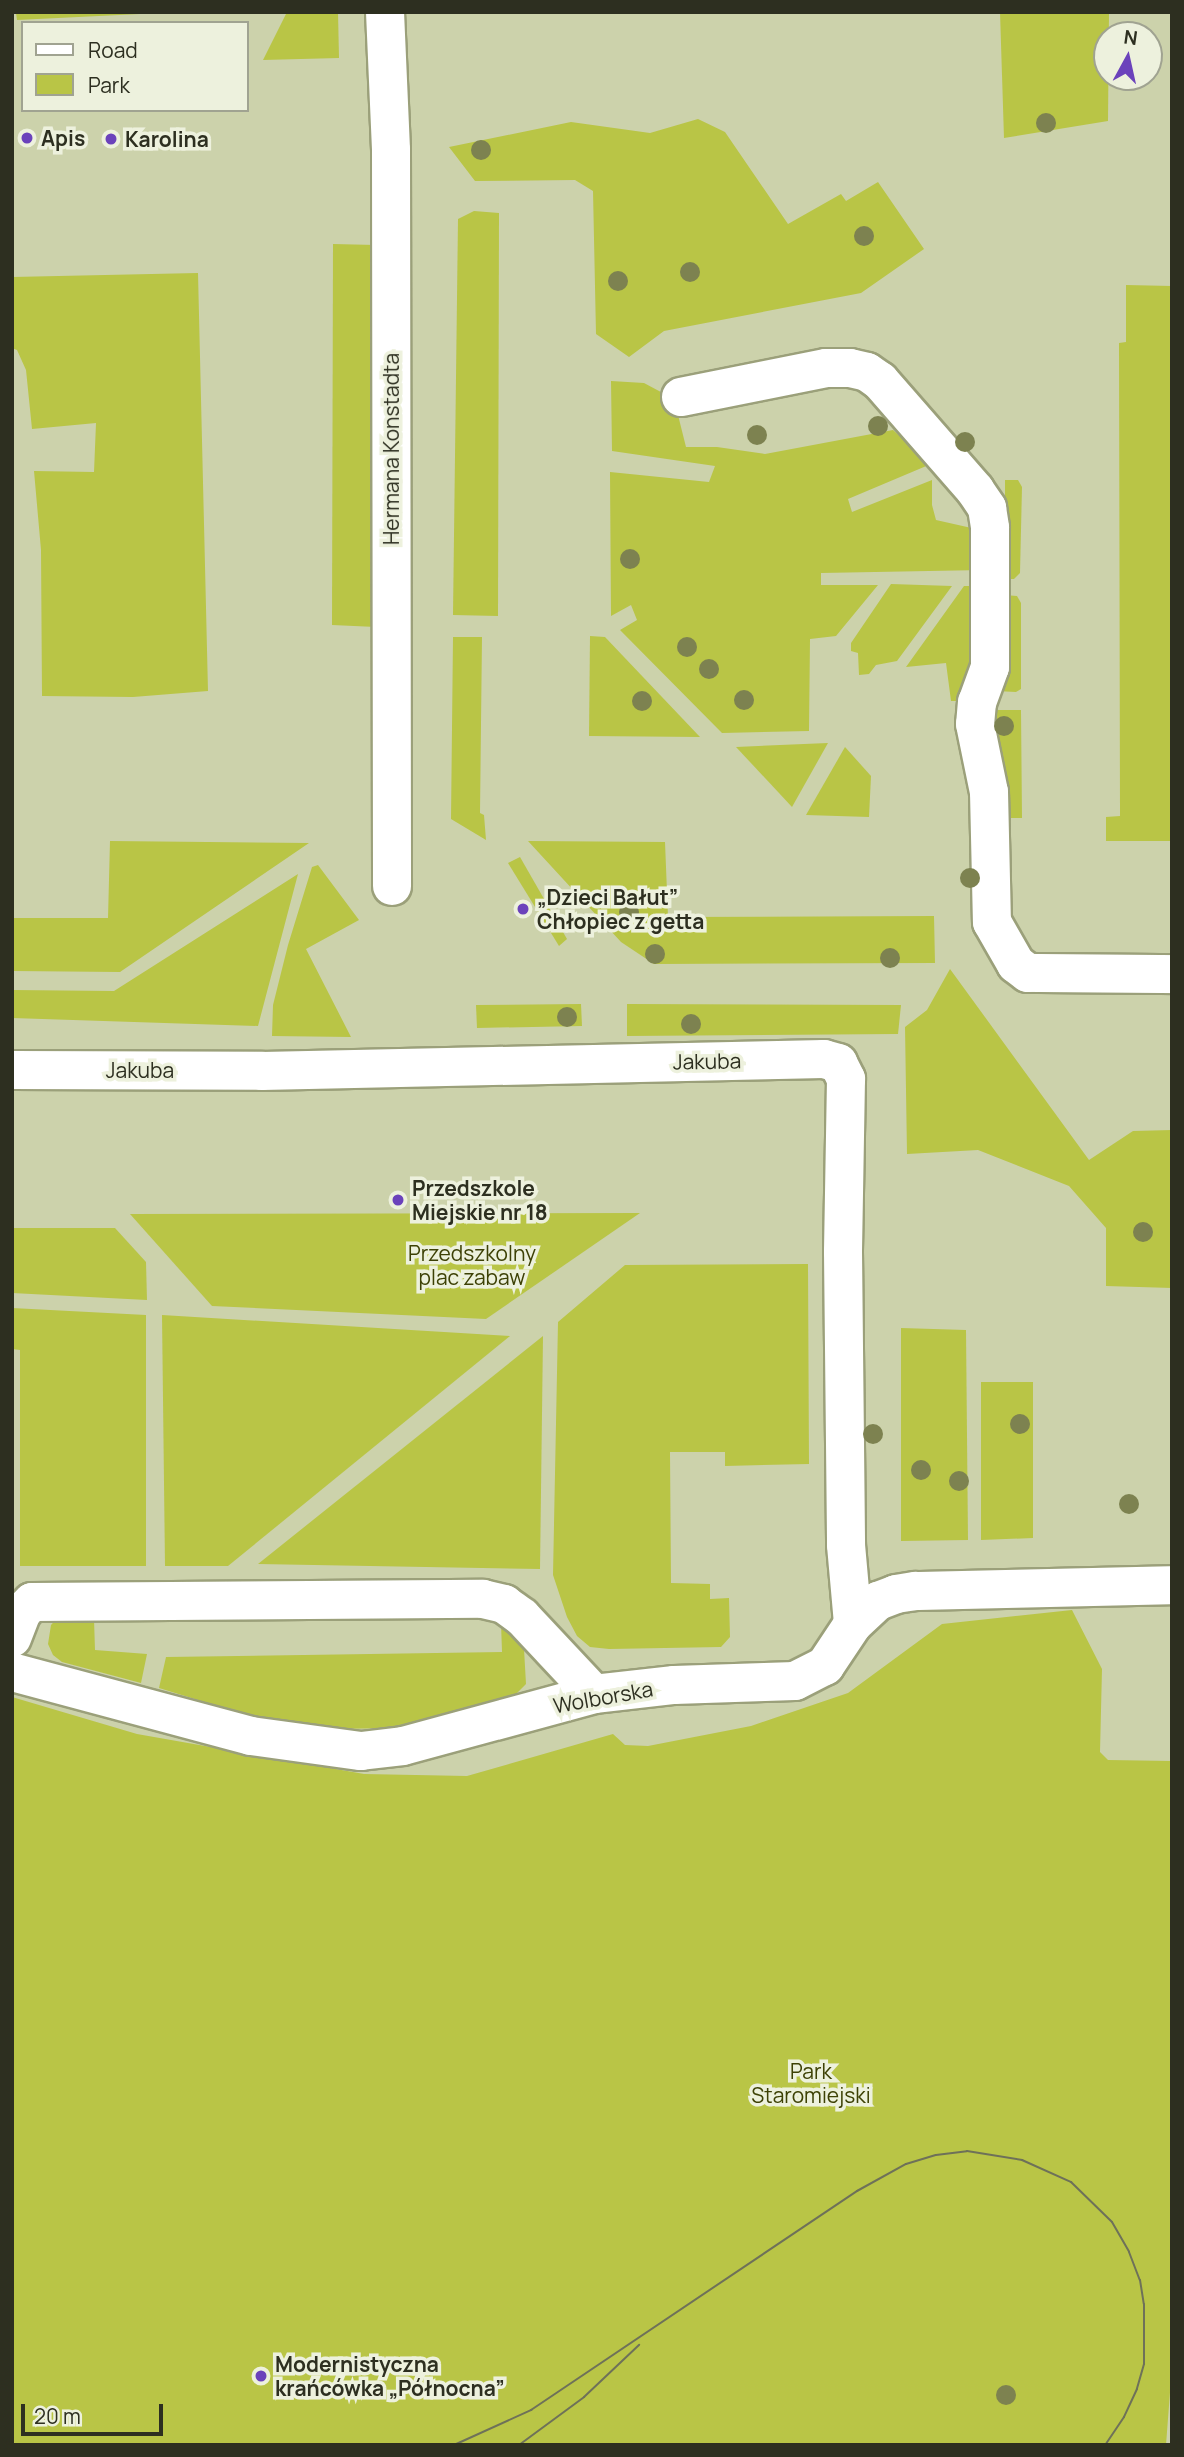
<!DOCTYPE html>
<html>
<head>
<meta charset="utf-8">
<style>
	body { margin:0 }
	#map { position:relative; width:1184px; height:2457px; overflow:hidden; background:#ccd2ab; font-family:Manrope,sans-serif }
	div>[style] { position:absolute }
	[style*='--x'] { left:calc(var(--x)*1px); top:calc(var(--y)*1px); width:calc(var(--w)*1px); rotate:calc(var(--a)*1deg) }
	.green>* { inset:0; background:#b9c546 }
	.roads { filter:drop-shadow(2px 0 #9ba07a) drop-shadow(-2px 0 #9ba07a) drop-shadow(0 2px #9ba07a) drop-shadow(0 -2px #9ba07a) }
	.minor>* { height:38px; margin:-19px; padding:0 19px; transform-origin:19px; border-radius:19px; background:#fff }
	.tram>* { height:2px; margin:-1px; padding:0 1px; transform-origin:1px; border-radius:1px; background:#6e7159 }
	.trees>* { width:20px; height:20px; margin:-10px; border-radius:50%; background:#7d8250 }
	.dots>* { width:19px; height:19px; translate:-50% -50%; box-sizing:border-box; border:4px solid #edf1dd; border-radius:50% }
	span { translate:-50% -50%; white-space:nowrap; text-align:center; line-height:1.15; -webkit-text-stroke:7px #edf1dd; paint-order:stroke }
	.poi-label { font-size:21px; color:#2d2f20; font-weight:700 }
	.left { translate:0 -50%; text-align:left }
	.street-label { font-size:21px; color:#2d2f20 }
	.park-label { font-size:21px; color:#3d4105 }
	.frame { position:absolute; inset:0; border:14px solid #2d2f20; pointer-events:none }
	.legend { position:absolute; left:21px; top:21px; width:228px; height:91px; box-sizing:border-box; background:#edf1dd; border:2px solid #a0a391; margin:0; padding:9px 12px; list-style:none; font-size:21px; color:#2d2f20 }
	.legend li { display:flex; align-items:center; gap:14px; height:35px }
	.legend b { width:35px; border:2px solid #a0a391 }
	.north { position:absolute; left:1093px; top:21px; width:70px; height:70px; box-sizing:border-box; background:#edf1dd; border:2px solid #a0a391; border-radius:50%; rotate:8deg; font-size:19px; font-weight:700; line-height:28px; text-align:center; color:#2d2f20 }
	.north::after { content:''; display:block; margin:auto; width:24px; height:32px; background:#6b42bb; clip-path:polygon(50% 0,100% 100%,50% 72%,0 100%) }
	.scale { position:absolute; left:21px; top:2404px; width:142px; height:32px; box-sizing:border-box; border:4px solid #2d2f20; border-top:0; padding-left:9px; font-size:21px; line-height:24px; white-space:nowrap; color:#2d2f20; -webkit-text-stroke:5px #edf1dd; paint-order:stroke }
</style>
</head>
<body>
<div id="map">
	<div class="green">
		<div style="clip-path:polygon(181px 12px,17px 20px,16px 13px,20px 12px)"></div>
		<div style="clip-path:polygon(287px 12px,338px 12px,339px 58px,263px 60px)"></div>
		<div style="clip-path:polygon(1000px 12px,1109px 12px,1108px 121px,1004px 138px)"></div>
		<div style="clip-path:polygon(698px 119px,725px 132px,788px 224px,841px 194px,846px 201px,878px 182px,924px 249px,861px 293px,664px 331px,629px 357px,596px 334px,593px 191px,575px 180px,475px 181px,449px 147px,571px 122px,650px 133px)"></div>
		<div style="clip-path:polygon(474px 211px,499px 213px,498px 616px,453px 615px,458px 219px)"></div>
		<div style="clip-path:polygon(333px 244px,376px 245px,376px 627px,332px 625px)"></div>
		<div style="clip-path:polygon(198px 273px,208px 691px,133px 697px,42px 696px,41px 550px,34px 471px,94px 472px,96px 423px,32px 429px,26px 370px,17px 350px,12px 348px,12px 277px)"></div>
		<div style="clip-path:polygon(1126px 285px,1172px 286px,1172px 841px,1106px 841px,1106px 817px,1120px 816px,1119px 343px,1126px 342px)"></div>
		<div style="clip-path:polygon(611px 381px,644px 383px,674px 399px,686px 447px,717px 447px,765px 454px,893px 430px,931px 464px,848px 499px,852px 512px,932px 480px,932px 505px,936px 520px,976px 529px,983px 570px,821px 573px,821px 585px,878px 585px,836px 636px,810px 639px,809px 731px,722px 733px,620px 630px,637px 620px,631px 605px,611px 616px,610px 472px,709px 482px,715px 466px,612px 451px)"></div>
		<div style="clip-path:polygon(1005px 480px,1018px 480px,1022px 487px,1020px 573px,1014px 579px,1005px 579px)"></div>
		<div style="clip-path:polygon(891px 584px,952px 586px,897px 661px,876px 665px,869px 674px,859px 675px,858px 653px,851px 651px,851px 643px)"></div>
		<div style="clip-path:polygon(964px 586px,979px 586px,979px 663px,963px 701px,951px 701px,946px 663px,906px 667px)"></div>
		<div style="clip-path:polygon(1004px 595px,1017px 596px,1021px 603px,1021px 689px,1016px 692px,996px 691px)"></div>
		<div style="clip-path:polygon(590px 636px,605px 637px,700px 737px,589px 736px)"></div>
		<div style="clip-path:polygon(453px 637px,482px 637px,480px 813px,484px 815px,486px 840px,451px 819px)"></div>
		<div style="clip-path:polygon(992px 710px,1021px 710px,1022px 818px,1006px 818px,1003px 757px,995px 738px)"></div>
		<div style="clip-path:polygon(828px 743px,792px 807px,736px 747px)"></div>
		<div style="clip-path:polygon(845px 747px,871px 776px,869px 817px,806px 815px)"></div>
		<div style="clip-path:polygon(110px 841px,309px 843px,120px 972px,12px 971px,12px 918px,108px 918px)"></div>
		<div style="clip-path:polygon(528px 841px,665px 842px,668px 917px,934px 916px,935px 963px,654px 964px,621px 942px)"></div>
		<div style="clip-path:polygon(520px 857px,567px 939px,559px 946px,508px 863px)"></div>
		<div style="clip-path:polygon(318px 865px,359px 920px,306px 949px,351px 1037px,272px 1036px,273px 1005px,288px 945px,312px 867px)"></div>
		<div style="clip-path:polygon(298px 874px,258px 1026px,12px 1018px,12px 990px,114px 991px)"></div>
		<div style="clip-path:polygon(950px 969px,1089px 1160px,1133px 1131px,1172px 1130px,1172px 1288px,1106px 1286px,1106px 1228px,1069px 1186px,978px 1150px,907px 1154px,905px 1027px,927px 1010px)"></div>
		<div style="clip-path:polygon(581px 1004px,582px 1026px,477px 1028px,476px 1005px)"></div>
		<div style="clip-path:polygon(627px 1004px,901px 1005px,898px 1034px,627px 1036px)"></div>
		<div style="clip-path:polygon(640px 1213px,486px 1319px,212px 1306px,130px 1214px)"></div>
		<div style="clip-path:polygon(12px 1228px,115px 1228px,146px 1262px,147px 1300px,12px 1293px)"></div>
		<div style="clip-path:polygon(808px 1264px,809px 1464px,725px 1466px,725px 1452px,670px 1452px,671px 1583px,710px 1584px,710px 1599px,729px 1598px,730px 1637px,721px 1647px,609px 1649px,590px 1647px,577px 1636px,567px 1617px,553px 1575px,558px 1322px,625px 1265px)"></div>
		<div style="clip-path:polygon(12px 1308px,146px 1315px,146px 1566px,20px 1566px,20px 1350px,12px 1349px)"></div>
		<div style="clip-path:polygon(162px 1315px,510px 1336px,228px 1566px,165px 1566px)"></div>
		<div style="clip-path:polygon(901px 1328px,966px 1330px,968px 1540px,901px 1541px)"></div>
		<div style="clip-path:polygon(543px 1336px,540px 1569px,258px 1564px)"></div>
		<div style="clip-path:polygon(981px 1382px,1033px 1382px,1033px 1538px,981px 1540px)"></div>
		<div style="clip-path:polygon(1072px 1610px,1102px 1669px,1100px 1752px,1108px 1760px,1172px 1761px,1172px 2366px,1166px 2445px,12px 2445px,12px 1697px,137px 1734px,364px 1774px,467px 1776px,613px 1734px,625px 1745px,648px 1746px,751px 1726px,848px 1693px,942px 1624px)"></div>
		<div style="clip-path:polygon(61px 1614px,94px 1619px,95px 1650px,147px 1654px,141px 1683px,62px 1662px,53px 1655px,48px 1644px,51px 1625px)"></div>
		<div style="clip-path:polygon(501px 1623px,516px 1634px,524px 1649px,526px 1684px,515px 1695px,401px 1728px,327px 1729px,250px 1716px,159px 1688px,166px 1657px,502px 1652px)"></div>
	</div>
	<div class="roads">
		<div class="minor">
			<div style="--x:385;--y:12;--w:138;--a:87.5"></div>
			<div style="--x:391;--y:150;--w:736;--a:89.92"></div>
			<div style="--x:681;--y:397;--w:148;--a:-11.3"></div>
			<div style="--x:826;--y:368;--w:24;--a:0"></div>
			<div style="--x:850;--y:368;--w:17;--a:13"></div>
			<div style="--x:867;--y:372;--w:16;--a:35"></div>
			<div style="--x:880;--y:381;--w:145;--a:48.9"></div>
			<div style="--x:975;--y:490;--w:22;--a:56"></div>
			<div style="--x:987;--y:508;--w:20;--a:81"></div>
			<div style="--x:990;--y:528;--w:139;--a:90"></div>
			<div style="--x:990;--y:667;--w:37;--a:110"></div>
			<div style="--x:977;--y:702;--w:22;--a:95"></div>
			<div style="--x:975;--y:724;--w:69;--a:78.4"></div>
			<div style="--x:989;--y:792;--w:130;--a:88.7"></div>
			<div style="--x:992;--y:922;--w:48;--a:60.3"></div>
			<div style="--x:1016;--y:964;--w:15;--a:37"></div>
			<div style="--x:1028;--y:973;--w:144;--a:0.4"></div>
			<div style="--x:12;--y:1070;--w:250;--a:0.2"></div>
			<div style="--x:262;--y:1071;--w:562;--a:-1.22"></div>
			<div style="--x:824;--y:1059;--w:15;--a:16"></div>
			<div style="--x:838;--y:1063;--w:18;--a:63"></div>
			<div style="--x:846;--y:1079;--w:173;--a:91"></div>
			<div style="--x:843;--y:1252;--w:293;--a:89.4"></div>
			<div style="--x:846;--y:1545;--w:79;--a:84.9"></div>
			<div style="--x:12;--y:1638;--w:28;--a:-69"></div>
			<div style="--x:22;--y:1612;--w:14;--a:-45"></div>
			<div style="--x:32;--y:1602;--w:451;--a:-0.4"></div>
			<div style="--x:483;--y:1599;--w:22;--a:13"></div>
			<div style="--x:504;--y:1604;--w:22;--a:36"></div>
			<div style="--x:522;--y:1617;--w:105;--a:46.9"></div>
			<div style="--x:12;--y:1672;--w:247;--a:15"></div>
			<div style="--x:251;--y:1736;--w:111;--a:7.8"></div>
			<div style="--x:361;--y:1751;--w:42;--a:-6.8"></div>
			<div style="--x:403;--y:1746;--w:198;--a:-15.2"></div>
			<div style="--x:594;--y:1694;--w:81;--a:-6.4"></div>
			<div style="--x:674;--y:1685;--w:121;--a:-1.9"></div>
			<div style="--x:795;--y:1681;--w:34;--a:-27"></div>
			<div style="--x:825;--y:1666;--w:50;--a:-56.3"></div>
			<div style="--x:853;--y:1624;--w:34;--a:-43"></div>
			<div style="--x:878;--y:1601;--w:19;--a:-21"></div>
			<div style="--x:896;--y:1594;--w:20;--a:-9"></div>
			<div style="--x:916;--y:1591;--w:256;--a:-1.3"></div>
		</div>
	</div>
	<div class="tram">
		<div style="--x:454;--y:2445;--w:85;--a:-24.4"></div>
		<div style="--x:531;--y:2410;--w:393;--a:-33.9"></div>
		<div style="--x:857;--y:2191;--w:56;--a:-28.9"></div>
		<div style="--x:906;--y:2164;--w:31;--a:-17"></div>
		<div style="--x:936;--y:2155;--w:31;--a:-7"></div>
		<div style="--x:967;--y:2151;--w:56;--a:9.3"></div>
		<div style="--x:1022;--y:2160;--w:54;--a:24.2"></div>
		<div style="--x:1071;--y:2182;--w:57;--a:44.3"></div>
		<div style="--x:1112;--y:2222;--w:34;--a:60"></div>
		<div style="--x:1129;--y:2252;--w:30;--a:69"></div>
		<div style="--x:1140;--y:2280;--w:24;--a:81"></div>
		<div style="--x:1144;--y:2304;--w:60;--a:90"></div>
		<div style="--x:1144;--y:2364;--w:26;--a:106"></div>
		<div style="--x:1137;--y:2389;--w:31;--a:115"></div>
		<div style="--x:1124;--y:2417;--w:34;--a:124"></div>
		<div style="--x:519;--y:2445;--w:81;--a:-36.4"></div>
		<div style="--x:584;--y:2397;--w:76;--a:-43.4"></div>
	</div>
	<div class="trees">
		<div style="left:1046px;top:123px"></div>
		<div style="left:481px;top:150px"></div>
		<div style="left:864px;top:236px"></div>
		<div style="left:690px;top:272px"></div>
		<div style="left:618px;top:281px"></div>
		<div style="left:878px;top:426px"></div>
		<div style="left:757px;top:435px"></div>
		<div style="left:965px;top:442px"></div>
		<div style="left:630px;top:559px"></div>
		<div style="left:687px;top:647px"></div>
		<div style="left:709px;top:669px"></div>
		<div style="left:744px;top:700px"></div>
		<div style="left:642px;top:701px"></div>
		<div style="left:1004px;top:726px"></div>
		<div style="left:970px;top:878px"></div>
		<div style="left:629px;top:912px"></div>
		<div style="left:655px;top:954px"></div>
		<div style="left:890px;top:958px"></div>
		<div style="left:567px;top:1017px"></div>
		<div style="left:691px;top:1024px"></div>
		<div style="left:1143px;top:1232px"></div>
		<div style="left:1020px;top:1424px"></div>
		<div style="left:873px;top:1434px"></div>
		<div style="left:921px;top:1470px"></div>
		<div style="left:959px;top:1481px"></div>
		<div style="left:1129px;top:1504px"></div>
		<div style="left:1006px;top:2395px"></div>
	</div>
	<div class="dots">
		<div style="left:27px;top:138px;background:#6b42bb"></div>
		<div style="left:111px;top:139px;background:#6b42bb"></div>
		<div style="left:523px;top:909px;background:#6b42bb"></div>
		<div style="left:398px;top:1200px;background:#6b42bb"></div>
		<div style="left:261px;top:2376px;background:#6b42bb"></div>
	</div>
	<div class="poi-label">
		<span class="left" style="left:41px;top:138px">Apis</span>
		<span class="left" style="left:125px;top:139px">Karolina</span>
		<span class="left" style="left:537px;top:909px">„Dzieci Bałut”<br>Chłopiec z getta</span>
		<span class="left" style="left:412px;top:1200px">Przedszkole<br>Miejskie nr 18</span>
		<span class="left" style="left:275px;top:2376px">Modernistyczna<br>krańcówka „Północna”</span>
	</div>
	<div class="street-label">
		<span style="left:391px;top:449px;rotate:-90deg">Hermana Konstadta</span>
		<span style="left:707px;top:1061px;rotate:-1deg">Jakuba</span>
		<span style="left:140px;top:1070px">Jakuba</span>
		<span style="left:603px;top:1697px;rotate:-10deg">Wolborska</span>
	</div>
	<div class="park-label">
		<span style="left:472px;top:1265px">Przedszkolny<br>plac zabaw</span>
		<span style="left:811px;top:2083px">Park<br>Staromiejski</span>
	</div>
	<div class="frame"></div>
	<ul class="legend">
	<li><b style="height:9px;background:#fff"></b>Road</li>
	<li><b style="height:19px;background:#b9c546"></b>Park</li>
	</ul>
	<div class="north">N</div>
	<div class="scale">20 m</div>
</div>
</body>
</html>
